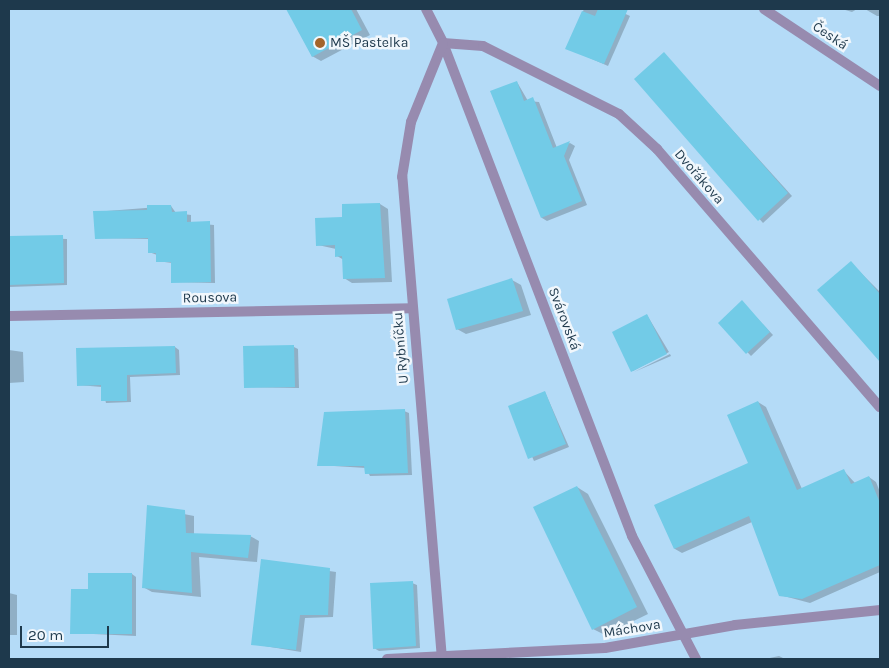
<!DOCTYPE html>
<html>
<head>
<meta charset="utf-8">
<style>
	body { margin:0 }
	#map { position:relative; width:889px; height:668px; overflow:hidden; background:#b4dbf7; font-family:Karla,sans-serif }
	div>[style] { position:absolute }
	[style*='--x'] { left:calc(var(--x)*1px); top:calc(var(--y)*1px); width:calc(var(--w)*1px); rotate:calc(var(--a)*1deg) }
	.shadow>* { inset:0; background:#0003 }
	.building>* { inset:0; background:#72cbe7 }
	.minor>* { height:10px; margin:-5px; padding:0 5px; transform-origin:5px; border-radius:5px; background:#978baf }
	.dots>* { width:14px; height:14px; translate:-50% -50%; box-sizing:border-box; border:2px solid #f1f7fc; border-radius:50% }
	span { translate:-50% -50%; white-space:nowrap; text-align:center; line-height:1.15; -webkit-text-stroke:5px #f1f7fc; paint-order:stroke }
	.street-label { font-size:14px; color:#1e394c }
	.poi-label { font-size:14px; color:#1e394c }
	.left { translate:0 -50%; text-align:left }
	.frame { position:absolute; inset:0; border:10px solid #1e394c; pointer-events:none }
	.scale { position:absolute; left:20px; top:626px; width:89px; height:22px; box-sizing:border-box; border:2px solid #1e394c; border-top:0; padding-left:6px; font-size:15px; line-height:18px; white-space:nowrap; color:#1e394c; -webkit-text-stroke:4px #f1f7fc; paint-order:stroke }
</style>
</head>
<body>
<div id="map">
	<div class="shadow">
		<div style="clip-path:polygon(287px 9px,356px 9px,370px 35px,321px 61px,312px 56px)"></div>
		<div style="clip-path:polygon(584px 9px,615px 9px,630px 16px,608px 66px,567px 48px)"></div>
		<div style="clip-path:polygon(842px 9px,857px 9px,852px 12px)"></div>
		<div style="clip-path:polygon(865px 9px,880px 9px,880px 16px,877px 16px)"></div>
		<div style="clip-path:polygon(664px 54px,792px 196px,763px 223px,636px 79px)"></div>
		<div style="clip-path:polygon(517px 82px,528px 101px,539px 102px,557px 148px,570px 143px,575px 146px,569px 160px,587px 205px,547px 221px,542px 218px)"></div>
		<div style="clip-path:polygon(380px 204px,388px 209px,392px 282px,352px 283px,344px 278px,344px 260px,337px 256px,336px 249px,318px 245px)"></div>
		<div style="clip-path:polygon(171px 206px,176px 213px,191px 215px,191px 223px,214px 225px,215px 283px,173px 282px,172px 263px,157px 261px,157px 255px,149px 252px,149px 239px,96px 238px,94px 212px)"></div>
		<div style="clip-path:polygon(9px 237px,67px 239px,67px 285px,9px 287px)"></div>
		<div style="clip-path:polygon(851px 263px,880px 292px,880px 361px,819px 290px)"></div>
		<div style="clip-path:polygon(512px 280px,521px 285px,531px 315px,466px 334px,457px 329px)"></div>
		<div style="clip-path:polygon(742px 302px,773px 335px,751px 356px,720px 323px)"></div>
		<div style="clip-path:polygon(647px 315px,669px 352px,633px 371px,632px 371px)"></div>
		<div style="clip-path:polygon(175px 347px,179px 350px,180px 375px,130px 377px,131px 402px,106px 403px,102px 387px,78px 385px,77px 349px)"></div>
		<div style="clip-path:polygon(294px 347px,298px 349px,299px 388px,245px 387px)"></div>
		<div style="clip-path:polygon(9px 350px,23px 352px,24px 382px,9px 383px)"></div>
		<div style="clip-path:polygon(670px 354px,671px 356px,634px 372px)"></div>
		<div style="clip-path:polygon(545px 392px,569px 447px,534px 461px,510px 407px)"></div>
		<div style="clip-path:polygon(758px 402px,766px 407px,802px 489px,844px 471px,855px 483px,869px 477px,876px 482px,880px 492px,880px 572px,810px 603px,780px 595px,752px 522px,682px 553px,675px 549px,656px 506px,750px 464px)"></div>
		<div style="clip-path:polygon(404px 411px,409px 413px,412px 475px,370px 476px,366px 468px,318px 465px)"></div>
		<div style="clip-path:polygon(577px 487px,588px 494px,648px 614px,605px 635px,593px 629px)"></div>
		<div style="clip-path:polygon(148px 507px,194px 516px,194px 534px,250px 536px,259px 541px,257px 562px,199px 557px,201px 597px,152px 592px,143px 587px)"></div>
		<div style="clip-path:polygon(262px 561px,336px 572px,333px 617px,305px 618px,301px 652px,252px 644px)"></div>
		<div style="clip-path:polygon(132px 574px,136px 577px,136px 636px,72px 633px,89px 591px)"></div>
		<div style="clip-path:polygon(412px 583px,417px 585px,420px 648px,379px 651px,374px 648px)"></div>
		<div style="clip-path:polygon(9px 593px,17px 595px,17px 635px,9px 635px)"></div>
		<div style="clip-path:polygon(779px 656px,785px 659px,765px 659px)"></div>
	</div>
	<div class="building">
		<div style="clip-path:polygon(286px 9px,351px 9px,362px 30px,312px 57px)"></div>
		<div style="clip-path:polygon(598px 9px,628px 9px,604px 64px,565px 49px,582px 11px,595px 16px)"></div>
		<div style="clip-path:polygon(664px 52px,788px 193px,758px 221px,634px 79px)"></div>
		<div style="clip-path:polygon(517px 81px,524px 101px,533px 97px,553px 148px,570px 141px,564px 156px,582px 201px,541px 218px,490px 91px)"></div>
		<div style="clip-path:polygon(380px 203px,385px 278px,343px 279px,342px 256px,335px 257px,335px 245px,316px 246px,315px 218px,342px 217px,342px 204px)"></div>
		<div style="clip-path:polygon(147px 205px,171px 205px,172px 212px,187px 211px,187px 222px,210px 221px,211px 282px,171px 283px,171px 262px,156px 262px,156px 253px,148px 253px,148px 238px,95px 239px,93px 211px,147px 210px)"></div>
		<div style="clip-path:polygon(63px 235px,64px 283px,9px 285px,9px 236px)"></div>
		<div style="clip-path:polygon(851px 261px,880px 294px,880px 362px,817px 290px)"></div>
		<div style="clip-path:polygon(512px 278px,523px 311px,456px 330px,447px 299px)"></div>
		<div style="clip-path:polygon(742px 300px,770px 332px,746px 354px,718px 323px)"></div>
		<div style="clip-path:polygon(647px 314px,667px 354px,631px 372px,612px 332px)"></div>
		<div style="clip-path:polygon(294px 345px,295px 387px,244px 388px,243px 346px)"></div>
		<div style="clip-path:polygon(175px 346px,176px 373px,127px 375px,127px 401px,101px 401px,101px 385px,77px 386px,76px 348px)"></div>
		<div style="clip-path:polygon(545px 391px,566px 444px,528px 459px,508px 406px)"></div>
		<div style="clip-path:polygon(758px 401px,797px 490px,844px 469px,851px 484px,869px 476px,880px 503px,880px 565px,802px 599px,779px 596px,749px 516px,674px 549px,654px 505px,748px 463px,727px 415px)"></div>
		<div style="clip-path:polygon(405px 409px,408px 473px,365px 474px,364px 466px,317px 466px,324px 412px)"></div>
		<div style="clip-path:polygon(577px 486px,637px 607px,592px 630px,533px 507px)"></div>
		<div style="clip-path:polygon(147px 505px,185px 510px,186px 533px,251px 535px,248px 558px,191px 552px,192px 593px,142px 588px)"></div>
		<div style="clip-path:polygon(261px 559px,330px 568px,328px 615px,300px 615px,296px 650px,251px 645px)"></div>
		<div style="clip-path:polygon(88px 573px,132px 573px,132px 634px,70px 634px,71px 589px,88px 589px)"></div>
		<div style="clip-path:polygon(413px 581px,416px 646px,373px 649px,370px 583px)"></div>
	</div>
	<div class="minor">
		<div style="--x:426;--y:9;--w:38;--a:63"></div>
		<div style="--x:443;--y:43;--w:528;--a:69.02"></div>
		<div style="--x:632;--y:536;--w:139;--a:62.5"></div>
		<div style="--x:764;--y:9;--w:139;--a:33.6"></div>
		<div style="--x:443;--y:43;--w:40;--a:4.3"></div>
		<div style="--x:483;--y:46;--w:152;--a:26.6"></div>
		<div style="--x:619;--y:114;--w:52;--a:42.6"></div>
		<div style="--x:657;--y:149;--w:341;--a:49.2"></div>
		<div style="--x:9;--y:316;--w:403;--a:-1.1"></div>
		<div style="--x:387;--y:659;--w:218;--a:-2.9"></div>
		<div style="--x:605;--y:648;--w:132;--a:-10"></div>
		<div style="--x:735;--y:625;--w:146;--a:-5.9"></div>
		<div style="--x:442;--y:659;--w:484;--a:-94.7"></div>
		<div style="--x:402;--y:177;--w:56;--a:-80.7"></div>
		<div style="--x:411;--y:122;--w:85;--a:-67.9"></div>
	</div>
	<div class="dots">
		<div style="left:320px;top:43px;background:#a3642b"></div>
	</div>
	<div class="street-label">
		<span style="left:830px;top:36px;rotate:34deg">Česká</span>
		<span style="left:699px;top:177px;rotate:49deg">Dvořákova</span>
		<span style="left:210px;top:298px;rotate:-1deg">Rousova</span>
		<span style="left:564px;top:319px;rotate:69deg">Svárovská</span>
		<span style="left:401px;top:348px;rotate:-95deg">U Rybníčku</span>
		<span style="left:632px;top:629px;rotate:-9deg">Máchova</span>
	</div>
	<div class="poi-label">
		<span class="left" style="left:330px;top:43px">MŠ Pastelka</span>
	</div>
	<div class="frame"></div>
	<div class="scale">20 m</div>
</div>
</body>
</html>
